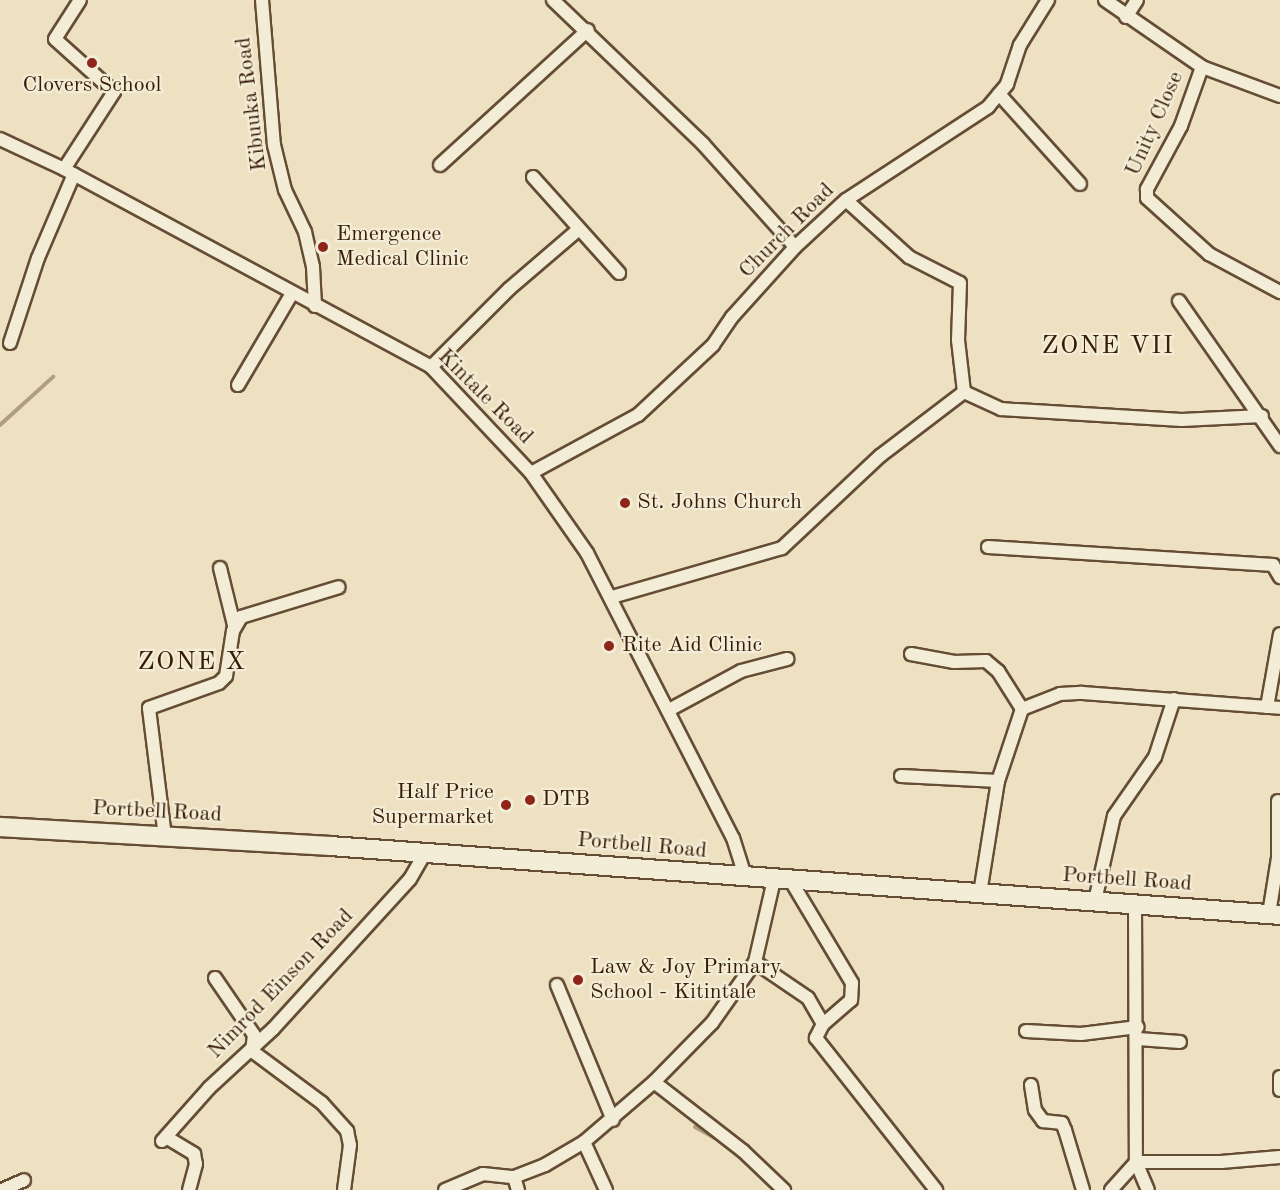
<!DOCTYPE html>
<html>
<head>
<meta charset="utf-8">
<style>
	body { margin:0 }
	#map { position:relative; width:1280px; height:1190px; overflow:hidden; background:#ede1c1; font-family:"Old Standard TT",serif }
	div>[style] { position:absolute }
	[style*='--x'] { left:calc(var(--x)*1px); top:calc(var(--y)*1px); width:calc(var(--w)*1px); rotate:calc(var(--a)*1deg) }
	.stream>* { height:4px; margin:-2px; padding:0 2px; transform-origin:2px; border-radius:2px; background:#af9e81 }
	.roads { filter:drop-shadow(2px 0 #654d34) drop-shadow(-2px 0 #654d34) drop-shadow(0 2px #654d34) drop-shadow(0 -2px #654d34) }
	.minor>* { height:12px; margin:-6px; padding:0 6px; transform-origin:6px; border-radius:6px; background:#f3ecd7 }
	.secondary>* { height:18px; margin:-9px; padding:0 9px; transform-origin:9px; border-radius:9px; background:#f3ecd7 }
	.dots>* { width:16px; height:16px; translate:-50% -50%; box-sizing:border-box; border:3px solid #f3ecd7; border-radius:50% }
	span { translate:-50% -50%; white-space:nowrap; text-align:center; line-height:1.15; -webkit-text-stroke:4.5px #f3ecd7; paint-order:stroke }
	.poi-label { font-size:22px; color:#381c05 }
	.left { translate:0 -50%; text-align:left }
	.right { translate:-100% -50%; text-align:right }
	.street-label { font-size:22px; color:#381c05 }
	.quarter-label { font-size:26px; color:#381c05; letter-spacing:1.5px }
</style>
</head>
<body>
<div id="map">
	<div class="stream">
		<div style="--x:0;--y:425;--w:72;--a:-42.2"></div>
		<div style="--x:695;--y:1127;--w:31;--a:29"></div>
		<div style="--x:722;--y:1142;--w:49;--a:40.9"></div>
		<div style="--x:765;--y:1179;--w:14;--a:51"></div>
	</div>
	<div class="roads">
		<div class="minor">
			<div style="--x:262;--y:0;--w:145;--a:85.3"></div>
			<div style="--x:274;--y:145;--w:46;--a:76.3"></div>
			<div style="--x:285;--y:190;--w:47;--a:64.5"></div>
			<div style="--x:305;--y:232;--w:36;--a:77"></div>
			<div style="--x:313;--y:267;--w:39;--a:87"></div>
			<div style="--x:553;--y:0;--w:208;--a:43.8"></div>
			<div style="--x:703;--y:144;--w:138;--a:48.2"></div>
			<div style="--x:1105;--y:0;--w:118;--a:34.6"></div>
			<div style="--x:1202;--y:67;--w:83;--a:20.4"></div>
			<div style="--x:1126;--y:17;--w:20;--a:-57"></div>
			<div style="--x:1202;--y:67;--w:63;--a:109.6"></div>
			<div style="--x:1181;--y:126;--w:72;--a:118.4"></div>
			<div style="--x:1147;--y:189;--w:9;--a:90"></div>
			<div style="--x:1147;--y:198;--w:84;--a:42.1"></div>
			<div style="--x:1209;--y:254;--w:81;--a:28.2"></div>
			<div style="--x:999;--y:94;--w:121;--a:48"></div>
			<div style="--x:0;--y:139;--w:71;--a:25.1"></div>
			<div style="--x:64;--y:169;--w:417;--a:28.3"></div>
			<div style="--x:431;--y:367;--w:146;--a:46.7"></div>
			<div style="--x:531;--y:473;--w:98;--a:55"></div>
			<div style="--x:587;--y:553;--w:320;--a:62.9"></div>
			<div style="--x:733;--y:838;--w:43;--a:72.4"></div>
			<div style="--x:440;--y:165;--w:200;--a:-42.4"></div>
			<div style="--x:64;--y:169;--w:92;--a:-57"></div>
			<div style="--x:114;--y:92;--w:79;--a:-138.1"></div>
			<div style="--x:55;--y:39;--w:46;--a:-57.3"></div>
			<div style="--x:533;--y:177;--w:129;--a:48.1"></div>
			<div style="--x:846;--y:200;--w:85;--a:42.1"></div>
			<div style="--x:909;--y:257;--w:57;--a:27"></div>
			<div style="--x:960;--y:283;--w:57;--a:92"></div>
			<div style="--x:958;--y:340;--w:52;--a:83.4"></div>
			<div style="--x:1179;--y:301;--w:177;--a:55.1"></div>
			<div style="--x:10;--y:343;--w:89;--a:-71.8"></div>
			<div style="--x:38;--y:258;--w:91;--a:-66.8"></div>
			<div style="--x:431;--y:367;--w:110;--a:-45"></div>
			<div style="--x:509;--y:289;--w:92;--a:-40.6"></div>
			<div style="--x:238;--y:385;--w:104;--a:-59.5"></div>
			<div style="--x:531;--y:473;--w:122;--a:-28.5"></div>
			<div style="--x:638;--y:415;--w:103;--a:-43"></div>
			<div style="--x:713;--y:345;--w:34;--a:-56"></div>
			<div style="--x:732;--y:317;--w:94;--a:-48"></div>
			<div style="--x:795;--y:247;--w:69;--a:-42.7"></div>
			<div style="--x:846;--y:200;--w:170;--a:-33.2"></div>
			<div style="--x:988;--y:107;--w:30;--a:-50"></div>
			<div style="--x:1007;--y:84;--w:41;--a:-71.6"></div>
			<div style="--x:1020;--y:45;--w:53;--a:-58.1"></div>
			<div style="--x:988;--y:547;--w:286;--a:3.6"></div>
			<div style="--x:1273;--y:565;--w:14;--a:60"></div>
			<div style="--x:220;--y:568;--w:59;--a:76.2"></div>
			<div style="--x:612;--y:597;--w:177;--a:-16.1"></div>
			<div style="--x:782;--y:548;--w:134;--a:-43.2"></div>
			<div style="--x:880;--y:456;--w:106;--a:-37.3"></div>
			<div style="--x:964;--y:392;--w:41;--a:24.7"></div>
			<div style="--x:1001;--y:409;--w:16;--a:4"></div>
			<div style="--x:1017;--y:410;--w:165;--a:3.5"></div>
			<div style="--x:1182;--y:420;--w:80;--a:-2.9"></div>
			<div style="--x:911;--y:654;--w:44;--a:10.5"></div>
			<div style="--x:954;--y:662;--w:32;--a:-2"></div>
			<div style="--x:986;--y:661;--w:16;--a:40"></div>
			<div style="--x:998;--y:671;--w:45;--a:57.7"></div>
			<div style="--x:1022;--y:709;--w:76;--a:108.4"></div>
			<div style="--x:998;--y:781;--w:114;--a:99.1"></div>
			<div style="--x:1267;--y:707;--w:74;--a:-79.9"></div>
			<div style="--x:1022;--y:709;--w:41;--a:-21.5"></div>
			<div style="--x:1060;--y:694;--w:22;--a:-3"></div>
			<div style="--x:1082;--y:693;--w:199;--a:4.3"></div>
			<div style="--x:669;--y:710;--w:82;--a:-28.4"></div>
			<div style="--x:741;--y:671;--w:48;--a:-14.6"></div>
			<div style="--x:901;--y:776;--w:97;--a:3"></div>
			<div style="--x:165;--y:837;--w:130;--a:-97.1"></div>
			<div style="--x:149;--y:708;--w:74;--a:-19.7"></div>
			<div style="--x:219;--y:683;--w:10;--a:-45"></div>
			<div style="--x:226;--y:676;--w:46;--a:-81.2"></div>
			<div style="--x:233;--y:631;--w:16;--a:-60"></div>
			<div style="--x:241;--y:617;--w:102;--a:-17"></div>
			<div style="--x:791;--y:881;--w:119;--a:59.1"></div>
			<div style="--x:852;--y:983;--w:17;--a:93"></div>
			<div style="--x:851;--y:1000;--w:37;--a:139"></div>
			<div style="--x:823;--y:1024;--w:16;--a:117"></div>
			<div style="--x:816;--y:1038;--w:194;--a:51.7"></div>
			<div style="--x:1095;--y:901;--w:87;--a:-77.4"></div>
			<div style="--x:1114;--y:816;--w:72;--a:-55.2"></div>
			<div style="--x:1155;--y:757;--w:61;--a:-71.9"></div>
			<div style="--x:1135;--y:904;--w:258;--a:89.8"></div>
			<div style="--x:1136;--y:1162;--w:30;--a:67"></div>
			<div style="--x:1269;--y:914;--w:57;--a:-80.9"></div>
			<div style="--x:1278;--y:858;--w:57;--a:-90"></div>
			<div style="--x:755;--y:962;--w:64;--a:34.2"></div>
			<div style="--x:808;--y:998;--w:30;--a:60"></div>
			<div style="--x:215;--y:978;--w:69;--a:55.6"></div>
			<div style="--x:254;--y:1035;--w:16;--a:97"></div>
			<div style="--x:252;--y:1051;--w:87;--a:36.6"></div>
			<div style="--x:322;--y:1103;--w:38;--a:48"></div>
			<div style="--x:347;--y:1131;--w:14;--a:78"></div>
			<div style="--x:350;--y:1145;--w:45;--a:97.6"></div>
			<div style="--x:557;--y:985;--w:146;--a:67.5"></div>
			<div style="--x:1026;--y:1031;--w:55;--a:3.1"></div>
			<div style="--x:1081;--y:1034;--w:57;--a:-7"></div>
			<div style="--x:1138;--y:1039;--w:42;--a:4.1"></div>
			<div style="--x:1280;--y:1077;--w:13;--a:90"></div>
			<div style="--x:654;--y:1082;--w:113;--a:37.8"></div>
			<div style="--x:743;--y:1151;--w:57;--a:43.6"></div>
			<div style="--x:1031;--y:1085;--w:25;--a:81"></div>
			<div style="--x:1035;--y:1110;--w:14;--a:54"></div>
			<div style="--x:1043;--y:1121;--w:19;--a:6"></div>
			<div style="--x:1062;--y:1123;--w:8;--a:67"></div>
			<div style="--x:1065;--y:1130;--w:63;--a:73.3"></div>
			<div style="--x:166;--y:1137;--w:33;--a:31"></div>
			<div style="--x:194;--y:1154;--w:10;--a:79"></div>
			<div style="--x:196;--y:1164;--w:27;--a:105"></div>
			<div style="--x:162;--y:1141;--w:71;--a:-48.4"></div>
			<div style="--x:209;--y:1088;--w:87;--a:-42.7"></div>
			<div style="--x:273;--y:1029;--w:203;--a:-47.6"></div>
			<div style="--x:410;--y:879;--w:30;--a:-60"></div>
			<div style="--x:584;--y:1142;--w:53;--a:65.4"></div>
			<div style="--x:514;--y:1177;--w:14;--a:73"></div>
			<div style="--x:2;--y:1190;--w:24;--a:-24"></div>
			<div style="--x:445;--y:1190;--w:41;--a:-22.8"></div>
			<div style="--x:483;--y:1174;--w:31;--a:6"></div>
			<div style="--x:514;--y:1177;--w:33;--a:-21"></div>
			<div style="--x:545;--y:1165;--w:45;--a:-30.5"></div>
			<div style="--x:584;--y:1142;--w:92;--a:-40.6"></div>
			<div style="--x:654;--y:1082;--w:83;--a:-45.5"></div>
			<div style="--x:712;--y:1023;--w:75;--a:-54.8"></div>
			<div style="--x:755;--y:962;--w:84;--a:-77"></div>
			<div style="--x:1111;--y:1190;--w:38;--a:-48"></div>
			<div style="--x:1136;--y:1162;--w:85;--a:0"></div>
			<div style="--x:1221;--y:1162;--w:59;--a:-4.8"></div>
		</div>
		<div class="secondary">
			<div style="--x:0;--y:827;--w:331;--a:3.3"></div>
			<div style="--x:330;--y:846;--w:953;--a:4.15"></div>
		</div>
	</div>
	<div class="dots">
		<div style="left:92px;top:63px;background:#8f2418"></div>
		<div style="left:323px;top:247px;background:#8f2418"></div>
		<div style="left:625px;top:503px;background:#8f2418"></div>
		<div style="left:609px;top:646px;background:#8f2418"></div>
		<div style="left:530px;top:800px;background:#8f2418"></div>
		<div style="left:506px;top:805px;background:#8f2418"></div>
		<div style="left:578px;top:980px;background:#8f2418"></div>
	</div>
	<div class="poi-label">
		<span style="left:92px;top:86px">Clovers School</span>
		<span class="left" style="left:336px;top:247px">Emergence<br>Medical Clinic</span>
		<span class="left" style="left:637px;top:503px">St. Johns Church</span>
		<span class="left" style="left:622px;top:646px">Rite Aid Clinic</span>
		<span class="right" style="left:494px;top:805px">Half Price<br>Supermarket</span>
		<span class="left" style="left:542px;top:800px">DTB</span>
		<span class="left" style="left:590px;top:980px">Law &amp; Joy Primary<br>School - Kitintale</span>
	</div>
	<div class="street-label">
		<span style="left:252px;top:104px;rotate:-97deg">Kibuuka Road</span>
		<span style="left:1155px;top:124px;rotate:-66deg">Unity Close</span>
		<span style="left:787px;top:231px;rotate:-45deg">Church Road</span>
		<span style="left:485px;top:397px;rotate:45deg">Kintale Road</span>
		<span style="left:157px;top:812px;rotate:3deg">Portbell Road</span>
		<span style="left:642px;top:846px;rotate:5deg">Portbell Road</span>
		<span style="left:1127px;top:880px;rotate:4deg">Portbell Road</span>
		<span style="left:281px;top:984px;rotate:-46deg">Nimrod Einson Road</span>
	</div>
	<div class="quarter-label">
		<span style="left:1108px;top:347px">ZONE VII</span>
		<span style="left:192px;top:663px">ZONE X</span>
	</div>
</div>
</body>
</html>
